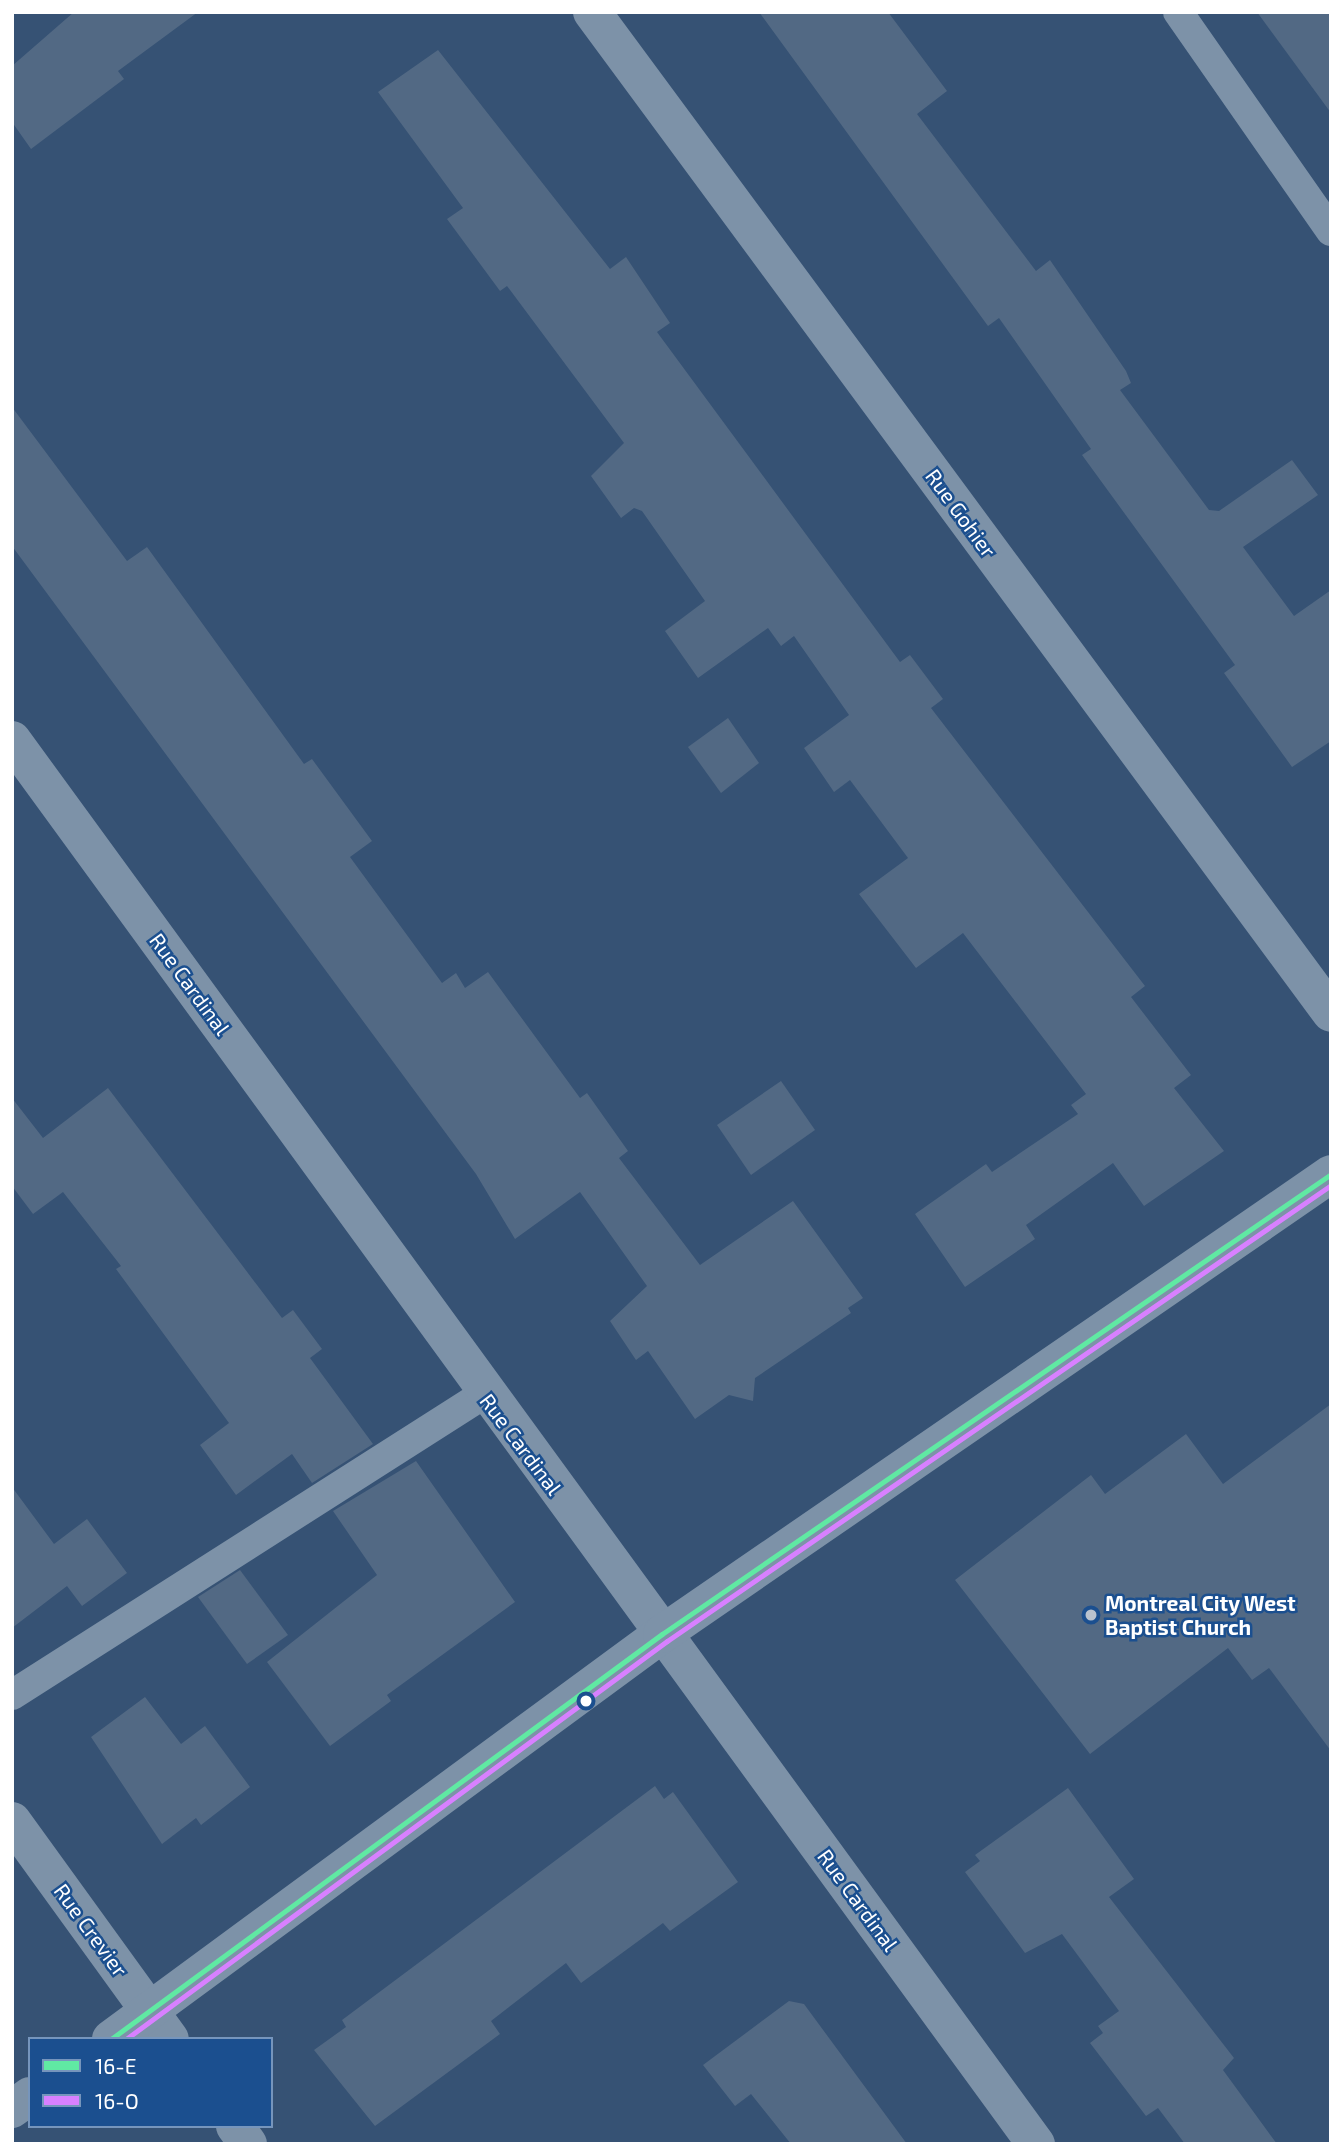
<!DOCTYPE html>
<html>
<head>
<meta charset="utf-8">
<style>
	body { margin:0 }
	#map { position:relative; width:1343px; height:2156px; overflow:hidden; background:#365274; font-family:"Exo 2",sans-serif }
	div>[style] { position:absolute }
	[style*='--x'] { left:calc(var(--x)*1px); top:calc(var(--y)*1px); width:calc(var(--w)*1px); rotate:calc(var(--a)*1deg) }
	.building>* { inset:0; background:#526984 }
	.service>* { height:30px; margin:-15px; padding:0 15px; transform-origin:15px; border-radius:15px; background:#7d92a8 }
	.minor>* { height:38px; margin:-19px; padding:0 19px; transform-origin:19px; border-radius:19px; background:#7d92a8 }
	.bus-1>* { height:5px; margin:-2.5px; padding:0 2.5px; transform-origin:2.5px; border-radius:2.5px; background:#60e9a3 }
	.bus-2>* { height:5px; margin:-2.5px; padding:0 2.5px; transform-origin:2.5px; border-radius:2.5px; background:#d880ff }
	.dots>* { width:19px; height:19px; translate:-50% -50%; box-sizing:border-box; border:4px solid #1b4f8f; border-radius:50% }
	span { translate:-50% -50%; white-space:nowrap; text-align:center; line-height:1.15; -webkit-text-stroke:5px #1b4f8f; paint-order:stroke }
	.street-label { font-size:21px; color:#fff }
	.poi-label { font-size:21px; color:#fff; font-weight:700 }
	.left { translate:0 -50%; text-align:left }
	.frame { position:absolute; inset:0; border:14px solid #fff; pointer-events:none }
	.legend { position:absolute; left:28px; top:2037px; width:245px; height:91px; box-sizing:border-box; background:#1b4f8f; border:2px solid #7695bc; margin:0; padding:9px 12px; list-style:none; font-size:21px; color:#fff }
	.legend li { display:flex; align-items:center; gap:14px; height:35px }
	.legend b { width:35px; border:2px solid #7695bc }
</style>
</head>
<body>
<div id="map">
	<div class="building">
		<div style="clip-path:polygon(74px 12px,198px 12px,118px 71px,124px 79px,31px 149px,12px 122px,12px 66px)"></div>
		<div style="clip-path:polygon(759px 12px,888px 12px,947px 91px,917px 114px,1036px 271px,1050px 260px,1126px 371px,1131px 383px,1120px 390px,1209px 510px,1219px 511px,1292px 460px,1318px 495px,1243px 547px,1294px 616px,1331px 590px,1331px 741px,1292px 767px,1224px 673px,1235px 665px,1082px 455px,1091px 449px,999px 318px,988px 326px)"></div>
		<div style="clip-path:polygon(1257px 12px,1331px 12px,1331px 113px)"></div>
		<div style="clip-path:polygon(438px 50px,610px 269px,626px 257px,670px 323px,657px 332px,900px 662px,910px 655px,943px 699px,931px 708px,1145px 986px,1131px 997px,1191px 1075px,1174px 1088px,1224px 1151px,1144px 1206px,1113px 1163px,1026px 1225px,1035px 1239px,965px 1287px,915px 1214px,986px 1164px,992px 1172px,1078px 1114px,1071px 1105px,1086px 1094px,963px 933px,916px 968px,859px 894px,908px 858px,850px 780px,834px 792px,804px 748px,849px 715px,794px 636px,781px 646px,768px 628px,698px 678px,665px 631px,705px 601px,642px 511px,634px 508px,621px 518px,591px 476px,624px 443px,507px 286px,500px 291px,447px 219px,463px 208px,378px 92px)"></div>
		<div style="clip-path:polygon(12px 407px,127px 561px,147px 547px,304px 764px,312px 759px,372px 841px,350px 857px,442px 983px,456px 973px,465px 988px,488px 972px,580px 1098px,587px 1093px,628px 1151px,619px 1158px,700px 1265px,793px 1201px,863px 1298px,848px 1308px,851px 1313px,755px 1378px,753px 1401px,729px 1395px,695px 1419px,648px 1351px,636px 1360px,610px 1321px,647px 1286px,580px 1192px,515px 1239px,476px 1174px,12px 546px)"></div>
		<div style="clip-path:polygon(728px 718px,759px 763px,721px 793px,688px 747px)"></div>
		<div style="clip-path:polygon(781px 1081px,815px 1130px,751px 1175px,717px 1125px)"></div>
		<div style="clip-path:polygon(108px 1088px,282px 1318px,293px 1310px,322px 1349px,310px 1358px,373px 1444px,312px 1483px,292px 1454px,236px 1495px,200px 1445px,229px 1423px,116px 1269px,121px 1266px,63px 1192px,33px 1214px,12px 1186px,12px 1098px,43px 1138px)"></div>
		<div style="clip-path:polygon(1331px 1404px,1331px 1751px,1269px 1668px,1252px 1680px,1228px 1648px,1090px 1754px,955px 1580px,1091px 1475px,1105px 1494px,1186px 1434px,1223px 1484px)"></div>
		<div style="clip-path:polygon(416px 1461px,515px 1602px,387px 1695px,391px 1701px,330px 1746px,267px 1662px,377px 1575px,333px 1511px)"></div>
		<div style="clip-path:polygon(12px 1487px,54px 1544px,87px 1519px,127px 1573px,82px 1606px,67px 1586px,12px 1628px)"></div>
		<div style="clip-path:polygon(240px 1570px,288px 1635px,247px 1664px,198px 1597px)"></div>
		<div style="clip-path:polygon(145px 1697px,181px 1744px,205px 1726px,250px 1787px,201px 1825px,196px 1818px,162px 1844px,91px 1737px)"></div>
		<div style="clip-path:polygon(655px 1786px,664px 1799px,673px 1792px,738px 1882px,670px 1931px,663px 1923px,581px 1983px,566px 1963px,491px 2021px,500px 2034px,375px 2126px,314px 2050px,346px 2027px,342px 2020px)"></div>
		<div style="clip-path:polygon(1068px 1788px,1134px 1879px,1109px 1897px,1234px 2058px,1223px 2070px,1277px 2144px,1185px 2144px,1158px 2108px,1146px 2116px,1090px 2043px,1103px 2033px,1098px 2026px,1119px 2011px,1062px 1934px,1025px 1953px,965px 1872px,980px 1861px,975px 1855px)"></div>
		<div style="clip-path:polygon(789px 2001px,804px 2004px,907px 2144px,791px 2144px,751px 2094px,735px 2106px,703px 2065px)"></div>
	</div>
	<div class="service">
		<div style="--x:1178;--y:12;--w:267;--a:55.1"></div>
		<div style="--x:12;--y:1695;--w:560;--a:-32.53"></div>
	</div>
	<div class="minor">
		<div style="--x:592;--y:12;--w:1244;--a:53.56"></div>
		<div style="--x:12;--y:740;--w:1738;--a:53.9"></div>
		<div style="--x:12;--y:1821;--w:269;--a:54.1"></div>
		<div style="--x:111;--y:2039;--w:684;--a:-36.32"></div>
		<div style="--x:662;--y:1634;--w:812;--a:-34.51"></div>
		<div style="--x:12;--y:2109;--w:22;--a:-36"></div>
		<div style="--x:235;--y:2126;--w:22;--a:54"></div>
	</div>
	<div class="bus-1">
		<div style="--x:111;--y:2039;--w:684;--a:-36.32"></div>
		<div style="--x:662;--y:1634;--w:812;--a:-34.51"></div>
	</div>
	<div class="bus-2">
		<div style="--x:126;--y:2039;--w:672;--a:-36.34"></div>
		<div style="--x:667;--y:1641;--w:806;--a:-34.48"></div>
	</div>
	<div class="dots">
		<div style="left:1091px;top:1615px;background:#b9c2ce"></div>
		<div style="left:586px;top:1701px;background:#fff"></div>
	</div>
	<div class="street-label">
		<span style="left:961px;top:513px;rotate:54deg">Rue Gohier</span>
		<span style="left:190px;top:984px;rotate:54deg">Rue Cardinal</span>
		<span style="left:521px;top:1444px;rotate:53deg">Rue Cardinal</span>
		<span style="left:858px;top:1900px;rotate:54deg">Rue Cardinal</span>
		<span style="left:91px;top:1930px;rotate:54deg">Rue Crevier</span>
	</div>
	<div class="poi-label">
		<span class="left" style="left:1105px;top:1615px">Montreal City West<br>Baptist Church</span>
	</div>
	<div class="frame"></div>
	<ul class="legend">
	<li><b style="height:9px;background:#60e9a3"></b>16-E</li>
	<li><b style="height:9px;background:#d880ff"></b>16-O</li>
	</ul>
</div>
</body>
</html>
